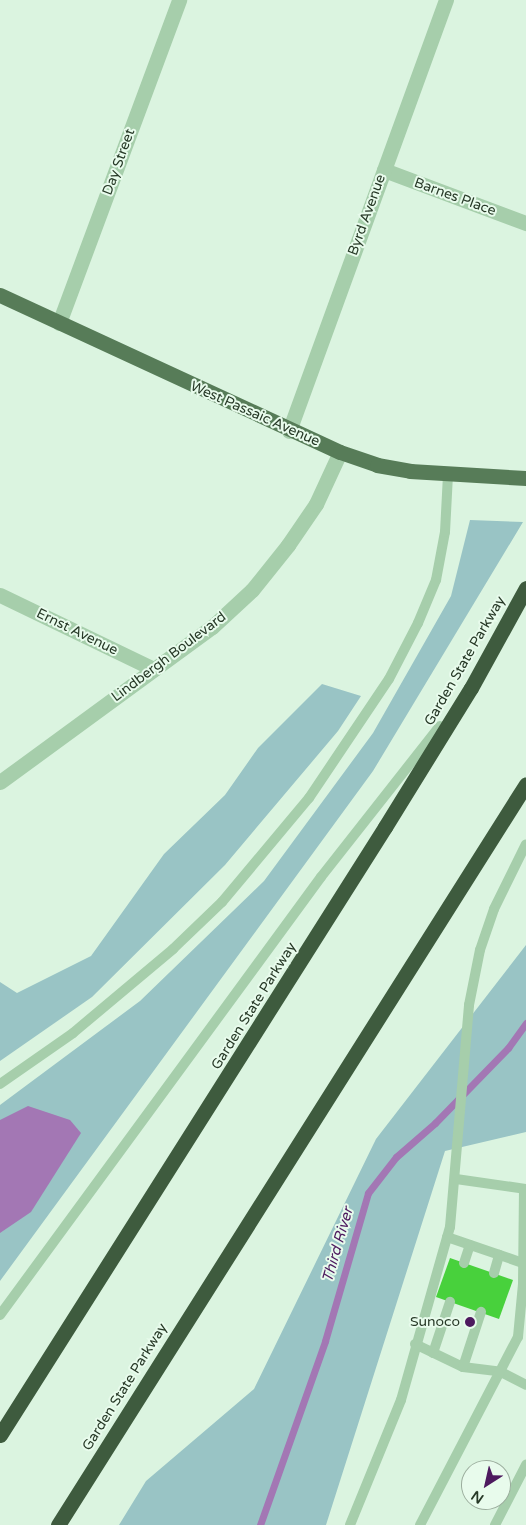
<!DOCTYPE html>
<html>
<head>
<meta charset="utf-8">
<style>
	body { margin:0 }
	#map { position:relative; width:526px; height:1525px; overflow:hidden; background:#dbf4e0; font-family:"Varela Round",sans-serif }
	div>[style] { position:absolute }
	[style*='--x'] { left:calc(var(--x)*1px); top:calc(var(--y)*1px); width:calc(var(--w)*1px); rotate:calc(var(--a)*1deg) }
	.green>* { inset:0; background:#99c4c5 }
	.water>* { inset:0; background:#a377b4 }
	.stream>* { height:7px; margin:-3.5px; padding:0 3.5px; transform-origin:3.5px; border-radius:3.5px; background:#a377b4 }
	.building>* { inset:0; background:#48d13c }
	.lane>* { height:10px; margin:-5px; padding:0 5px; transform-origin:5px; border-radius:5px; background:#a6ceab }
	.street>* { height:15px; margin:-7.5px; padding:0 7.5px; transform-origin:7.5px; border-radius:7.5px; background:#a6ceab }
	.primary>* { height:15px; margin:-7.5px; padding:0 7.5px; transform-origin:7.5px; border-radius:7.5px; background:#577c58 }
	.highway>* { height:15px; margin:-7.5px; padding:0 7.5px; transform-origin:7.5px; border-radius:7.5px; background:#3e5b3e }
	.dots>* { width:14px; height:14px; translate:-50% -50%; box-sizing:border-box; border:2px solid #e8fbec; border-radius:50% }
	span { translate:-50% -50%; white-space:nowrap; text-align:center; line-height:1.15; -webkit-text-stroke:4px #e8fbec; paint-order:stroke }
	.street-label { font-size:14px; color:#273927 }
	.poi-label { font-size:14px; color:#273927 }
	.right { translate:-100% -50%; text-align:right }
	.water-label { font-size:15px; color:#4d195e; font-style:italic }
	.north { position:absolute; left:461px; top:1460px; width:50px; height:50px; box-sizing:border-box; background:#e8fbec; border:1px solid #9bad9d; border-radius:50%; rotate:215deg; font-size:14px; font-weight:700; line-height:20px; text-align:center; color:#273927 }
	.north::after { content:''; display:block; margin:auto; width:18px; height:22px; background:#4d195e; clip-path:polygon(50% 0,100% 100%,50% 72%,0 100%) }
</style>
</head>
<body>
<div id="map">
	<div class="green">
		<div style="clip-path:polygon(470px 520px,523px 522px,373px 771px,0 1281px,0 1105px,140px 1001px,264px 881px,373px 733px,451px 596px)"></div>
		<div style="clip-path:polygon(322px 684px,361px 696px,338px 731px,225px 865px,92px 997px,0 1061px,0 982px,17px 993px,91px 956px,164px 854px,225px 795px,258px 748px)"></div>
		<div style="clip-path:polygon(526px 945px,526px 1132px,445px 1151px,326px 1525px,119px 1525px,146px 1481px,254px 1389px,376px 1139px)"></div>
	</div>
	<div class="water">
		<div style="clip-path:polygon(28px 1106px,70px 1120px,81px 1133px,31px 1212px,0 1233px,0 1120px)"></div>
	</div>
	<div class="stream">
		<div style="--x:260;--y:1525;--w:195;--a:-70.5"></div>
		<div style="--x:325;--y:1341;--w:154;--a:-73.8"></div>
		<div style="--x:368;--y:1193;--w:46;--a:-52.1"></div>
		<div style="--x:396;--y:1157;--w:52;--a:-41.1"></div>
		<div style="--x:435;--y:1123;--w:105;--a:-45.8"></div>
		<div style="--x:508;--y:1048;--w:31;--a:-54"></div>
	</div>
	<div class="building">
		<div style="clip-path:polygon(450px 1258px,513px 1280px,499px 1319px,436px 1297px)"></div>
	</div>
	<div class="lane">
		<div style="--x:0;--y:1084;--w:89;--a:-34.9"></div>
		<div style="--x:73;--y:1033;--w:131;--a:-40"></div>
		<div style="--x:173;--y:949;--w:68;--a:-43.8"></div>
		<div style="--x:222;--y:902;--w:136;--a:-50.1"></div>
		<div style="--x:309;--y:798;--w:143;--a:-56.1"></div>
		<div style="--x:389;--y:679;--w:63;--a:-62.6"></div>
		<div style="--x:418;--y:623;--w:47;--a:-67.3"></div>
		<div style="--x:436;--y:580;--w:49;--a:-79.4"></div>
		<div style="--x:445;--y:532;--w:57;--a:-87"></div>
		<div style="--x:456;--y:1179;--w:71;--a:8.1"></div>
		<div style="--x:447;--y:1237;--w:80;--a:18.9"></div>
		<div style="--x:464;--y:1263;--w:19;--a:-72"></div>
		<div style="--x:494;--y:1273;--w:19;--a:-74"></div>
		<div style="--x:0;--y:1315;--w:543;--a:-53.76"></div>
		<div style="--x:321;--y:877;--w:192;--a:-51.8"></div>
		<div style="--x:415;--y:1344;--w:53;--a:25.6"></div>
		<div style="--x:463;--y:1367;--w:38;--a:7"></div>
		<div style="--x:501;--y:1372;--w:28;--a:27"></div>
		<div style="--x:433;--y:1353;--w:54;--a:-71.6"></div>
		<div style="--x:463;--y:1367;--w:58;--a:-71.9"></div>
		<div style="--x:350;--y:1525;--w:135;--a:-67.8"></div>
		<div style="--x:401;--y:1400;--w:180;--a:-74.2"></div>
		<div style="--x:450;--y:1227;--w:223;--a:-85.1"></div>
		<div style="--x:469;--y:1005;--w:56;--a:-78.7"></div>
		<div style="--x:480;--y:950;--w:43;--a:-71.1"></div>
		<div style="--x:494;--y:909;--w:72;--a:-63.8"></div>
		<div style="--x:420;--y:1525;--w:212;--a:-62.5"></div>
		<div style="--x:518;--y:1337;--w:53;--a:-84.6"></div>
		<div style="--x:523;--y:1284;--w:95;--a:-89.4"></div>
		<div style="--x:495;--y:1525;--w:68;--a:-62.7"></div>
	</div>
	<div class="street">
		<div style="--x:384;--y:170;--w:152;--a:20.5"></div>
		<div style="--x:59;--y:323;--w:345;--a:-69.6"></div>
		<div style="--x:289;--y:431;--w:459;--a:-70"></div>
		<div style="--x:0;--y:595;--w:171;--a:25.7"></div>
		<div style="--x:0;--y:782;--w:263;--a:-36.2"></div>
		<div style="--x:212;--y:627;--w:54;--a:-42.8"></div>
		<div style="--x:252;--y:590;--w:58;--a:-51.3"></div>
		<div style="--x:288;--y:545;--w:50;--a:-55.7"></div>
		<div style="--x:316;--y:504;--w:57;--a:-65.2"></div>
	</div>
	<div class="primary">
		<div style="--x:0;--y:295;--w:374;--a:24.8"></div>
		<div style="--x:340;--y:452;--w:39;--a:19"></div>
		<div style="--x:377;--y:465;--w:34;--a:10"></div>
		<div style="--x:410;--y:471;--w:116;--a:3.5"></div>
	</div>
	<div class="highway">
		<div style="--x:0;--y:1435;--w:720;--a:-57.66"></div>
		<div style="--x:385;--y:827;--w:163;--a:-58.3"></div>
		<div style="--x:471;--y:688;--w:114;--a:-61.2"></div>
		<div style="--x:58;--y:1525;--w:876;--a:-57.72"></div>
	</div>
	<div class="dots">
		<div style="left:470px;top:1322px;background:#4d195e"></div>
	</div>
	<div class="street-label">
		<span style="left:119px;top:162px;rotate:-70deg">Day Street</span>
		<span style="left:455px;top:197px;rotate:20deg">Barnes Place</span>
		<span style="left:367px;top:215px;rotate:-70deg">Byrd Avenue</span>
		<span style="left:255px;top:414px;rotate:24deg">West Passaic Avenue</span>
		<span style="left:77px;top:632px;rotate:26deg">Ernst Avenue</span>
		<span style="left:169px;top:657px;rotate:-37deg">Lindbergh Boulevard</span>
		<span style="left:465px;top:661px;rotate:-60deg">Garden State Parkway</span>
		<span style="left:254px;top:1006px;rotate:-58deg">Garden State Parkway</span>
		<span style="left:125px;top:1387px;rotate:-58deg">Garden State Parkway</span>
	</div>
	<div class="poi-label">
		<span class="right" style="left:460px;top:1322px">Sunoco</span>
	</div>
	<div class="water-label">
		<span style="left:338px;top:1245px;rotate:-74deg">Third River</span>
	</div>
	<div class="north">N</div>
</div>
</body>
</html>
